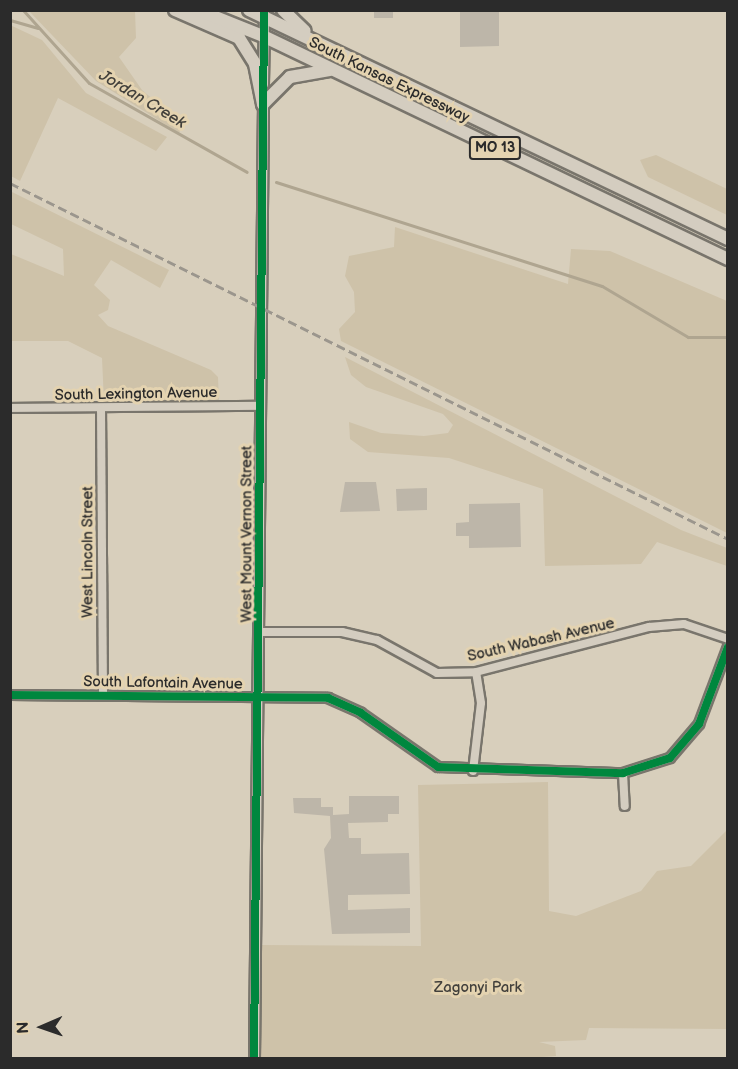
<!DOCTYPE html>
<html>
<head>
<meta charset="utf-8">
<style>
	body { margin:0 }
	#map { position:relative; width:738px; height:1069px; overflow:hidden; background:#d8cfbc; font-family:"Balsamiq Sans",sans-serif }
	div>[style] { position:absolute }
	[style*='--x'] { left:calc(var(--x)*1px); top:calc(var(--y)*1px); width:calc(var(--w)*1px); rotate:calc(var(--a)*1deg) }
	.green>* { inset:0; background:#cec2a9 }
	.stream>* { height:3px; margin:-1.5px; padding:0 1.5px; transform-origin:1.5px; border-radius:1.5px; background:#afa590 }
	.building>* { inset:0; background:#bdb6a9 }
	.roads { filter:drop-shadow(2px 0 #79756c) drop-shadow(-2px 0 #79756c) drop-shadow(0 2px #79756c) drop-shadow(0 -2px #79756c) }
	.minor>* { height:8px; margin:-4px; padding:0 4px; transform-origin:4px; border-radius:4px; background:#d4cdc0 }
	.tertiary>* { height:9px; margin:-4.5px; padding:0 4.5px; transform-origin:4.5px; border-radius:4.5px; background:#d4cdc0 }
	.primary>* { height:12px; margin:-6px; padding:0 6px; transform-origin:6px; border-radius:6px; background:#d4cdc0 }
	.rail>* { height:3px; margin-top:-1.5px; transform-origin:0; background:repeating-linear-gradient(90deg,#9b968d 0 9px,transparent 0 13.5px) }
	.cycleway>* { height:8px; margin:-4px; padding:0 4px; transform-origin:4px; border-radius:4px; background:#00873e }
	span { translate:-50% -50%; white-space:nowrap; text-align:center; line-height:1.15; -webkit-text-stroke:6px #e4d3b0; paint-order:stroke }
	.shield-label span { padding:2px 4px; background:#e4d3b0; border:2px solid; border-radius:4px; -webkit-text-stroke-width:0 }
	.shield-label { font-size:14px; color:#2b2b2b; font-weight:700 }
	.street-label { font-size:15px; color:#2b2b2b }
	.park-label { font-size:15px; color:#42403c }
	.water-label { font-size:16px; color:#42403b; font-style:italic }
	.frame { position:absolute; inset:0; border:12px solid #2b2b2b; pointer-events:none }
	.north { position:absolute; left:12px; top:997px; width:60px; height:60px; -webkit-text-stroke:4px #e4d3b0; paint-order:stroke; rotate:268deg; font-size:16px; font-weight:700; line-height:24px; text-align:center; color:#2b2b2b }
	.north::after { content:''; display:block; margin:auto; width:21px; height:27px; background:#2b2b2b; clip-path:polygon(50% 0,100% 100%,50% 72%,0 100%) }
</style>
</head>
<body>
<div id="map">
	<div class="green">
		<div style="clip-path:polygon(29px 11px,135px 11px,136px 38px,119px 57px,142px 90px,183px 125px,179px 133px,96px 81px)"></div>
		<div style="clip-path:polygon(10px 25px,42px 40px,86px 93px,167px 137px,156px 151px,58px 98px,20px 181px,11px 176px)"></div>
		<div style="clip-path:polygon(656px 155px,727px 189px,727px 215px,648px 177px,640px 160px)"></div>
		<div style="clip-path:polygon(10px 191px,169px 270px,160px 288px,111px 260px,94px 285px,110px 300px,108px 310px,98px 315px,108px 326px,211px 370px,218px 377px,219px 403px,104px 402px,102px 358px,68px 341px,11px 341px,11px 254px,64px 276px,63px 249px,11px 224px)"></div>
		<div style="clip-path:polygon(395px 227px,568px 284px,571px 249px,610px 251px,727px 301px,727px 533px,341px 341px,339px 329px,355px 312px,354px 292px,345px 276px,349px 256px,394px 247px)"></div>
		<div style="clip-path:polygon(345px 357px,681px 530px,727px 548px,727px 566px,657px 542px,641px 564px,545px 566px,543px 489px,449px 458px,368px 452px,350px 439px,349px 422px,381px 433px,424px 436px,448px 433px,453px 425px,443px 414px,366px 387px,351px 375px)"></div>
		<div style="clip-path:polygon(548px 782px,549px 911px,576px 916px,641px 891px,657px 871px,691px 866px,727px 830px,727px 1029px,589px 1028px,586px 1040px,539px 1042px,555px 1046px,556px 1056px,528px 1058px,259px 1058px,260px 945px,421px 946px,418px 785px)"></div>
	</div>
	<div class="stream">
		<div style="--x:23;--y:10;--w:98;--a:47.9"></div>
		<div style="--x:89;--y:83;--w:181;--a:29.4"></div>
		<div style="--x:10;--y:20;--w:29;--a:16"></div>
		<div style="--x:276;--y:182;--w:342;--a:17.7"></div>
		<div style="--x:602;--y:286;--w:100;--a:30.7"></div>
		<div style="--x:688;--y:337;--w:40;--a:0"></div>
	</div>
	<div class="building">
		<div style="clip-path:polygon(374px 10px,393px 10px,393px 18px,374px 18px)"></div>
		<div style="clip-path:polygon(460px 10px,499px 10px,499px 46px,460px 47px)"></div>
		<div style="clip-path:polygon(345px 482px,376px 482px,380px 511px,340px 512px)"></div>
		<div style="clip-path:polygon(427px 488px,427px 510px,397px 511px,396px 489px)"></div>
		<div style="clip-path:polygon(520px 503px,521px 547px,469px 548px,469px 536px,456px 536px,456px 523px,469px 522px,469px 504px)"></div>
		<div style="clip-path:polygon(349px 796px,399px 796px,399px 814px,388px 814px,388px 822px,348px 823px,349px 838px,361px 838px,361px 854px,409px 853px,410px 894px,348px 895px,348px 910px,410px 908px,410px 933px,332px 934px,324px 849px,331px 838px,330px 816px,294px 813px,293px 798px,321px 798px,321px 807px,333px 807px,333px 815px,349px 814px)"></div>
	</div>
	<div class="roads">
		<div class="minor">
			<div style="--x:10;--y:408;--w:251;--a:-0.5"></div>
			<div style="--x:101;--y:408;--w:287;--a:89.6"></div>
			<div style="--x:260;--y:632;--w:82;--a:0"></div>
			<div style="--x:342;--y:632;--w:36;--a:13"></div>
			<div style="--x:377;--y:640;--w:68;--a:28.8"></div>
			<div style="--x:437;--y:673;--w:39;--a:-1"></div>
			<div style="--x:476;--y:672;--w:179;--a:-14.6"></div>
			<div style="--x:649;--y:627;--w:35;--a:-5"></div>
			<div style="--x:684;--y:624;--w:46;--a:18.8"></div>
			<div style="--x:10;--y:695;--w:318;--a:0.5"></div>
			<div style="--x:328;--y:698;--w:36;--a:24"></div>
			<div style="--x:361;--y:713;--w:94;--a:35"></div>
			<div style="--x:438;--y:767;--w:185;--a:1.9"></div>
			<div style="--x:623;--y:773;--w:49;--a:-17.7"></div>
			<div style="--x:670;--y:758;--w:45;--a:-49.5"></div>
			<div style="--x:699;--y:724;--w:82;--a:-69.4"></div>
			<div style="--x:473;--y:771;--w:68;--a:-83.3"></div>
			<div style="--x:481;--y:703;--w:31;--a:-99"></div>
			<div style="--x:623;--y:773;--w:33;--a:87"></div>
		</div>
		<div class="tertiary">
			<div style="--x:263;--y:84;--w:70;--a:-89.2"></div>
			<div style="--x:254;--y:1058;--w:960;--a:-89.46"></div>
		</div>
		<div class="primary">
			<div style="--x:175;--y:10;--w:70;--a:23.6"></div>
			<div style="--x:239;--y:38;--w:31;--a:58"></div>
			<div style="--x:255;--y:64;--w:41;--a:78.7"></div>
			<div style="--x:198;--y:10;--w:70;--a:21.8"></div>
			<div style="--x:263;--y:36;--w:516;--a:25.62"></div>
			<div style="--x:249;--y:10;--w:531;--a:25.55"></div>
			<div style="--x:283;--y:10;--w:30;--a:44"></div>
			<div style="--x:263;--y:104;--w:38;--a:-45"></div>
			<div style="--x:290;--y:77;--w:40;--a:-10"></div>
		</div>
	</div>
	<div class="rail">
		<div style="--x:10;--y:183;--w:801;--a:26.37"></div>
	</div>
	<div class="cycleway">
		<div style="--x:10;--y:695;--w:318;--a:0.5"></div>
		<div style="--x:328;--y:698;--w:36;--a:24"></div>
		<div style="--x:361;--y:713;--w:94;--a:35"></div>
		<div style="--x:438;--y:767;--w:185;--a:1.9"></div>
		<div style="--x:623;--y:773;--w:49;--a:-17.7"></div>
		<div style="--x:670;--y:758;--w:45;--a:-49.5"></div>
		<div style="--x:699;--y:724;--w:82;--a:-69.4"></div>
		<div style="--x:254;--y:1058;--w:1048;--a:-89.45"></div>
	</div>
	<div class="shield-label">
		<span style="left:495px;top:148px">MO 13</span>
	</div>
	<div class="street-label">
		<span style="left:389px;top:80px;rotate:26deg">South Kansas Expressway</span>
		<span style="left:136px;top:394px;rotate:-1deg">South Lexington Avenue</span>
		<span style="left:247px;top:534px;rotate:-90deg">West Mount Vernon Street</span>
		<span style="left:88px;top:552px;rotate:-90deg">West Lincoln Street</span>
		<span style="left:541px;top:640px;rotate:-13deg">South Wabash Avenue</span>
		<span style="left:163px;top:683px;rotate:1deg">South Lafontain Avenue</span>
	</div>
	<div class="park-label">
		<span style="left:478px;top:988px">Zagonyi Park</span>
	</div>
	<div class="water-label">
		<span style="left:142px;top:100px;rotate:31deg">Jordan Creek</span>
	</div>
	<div class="frame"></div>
	<div class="north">N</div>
</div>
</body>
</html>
